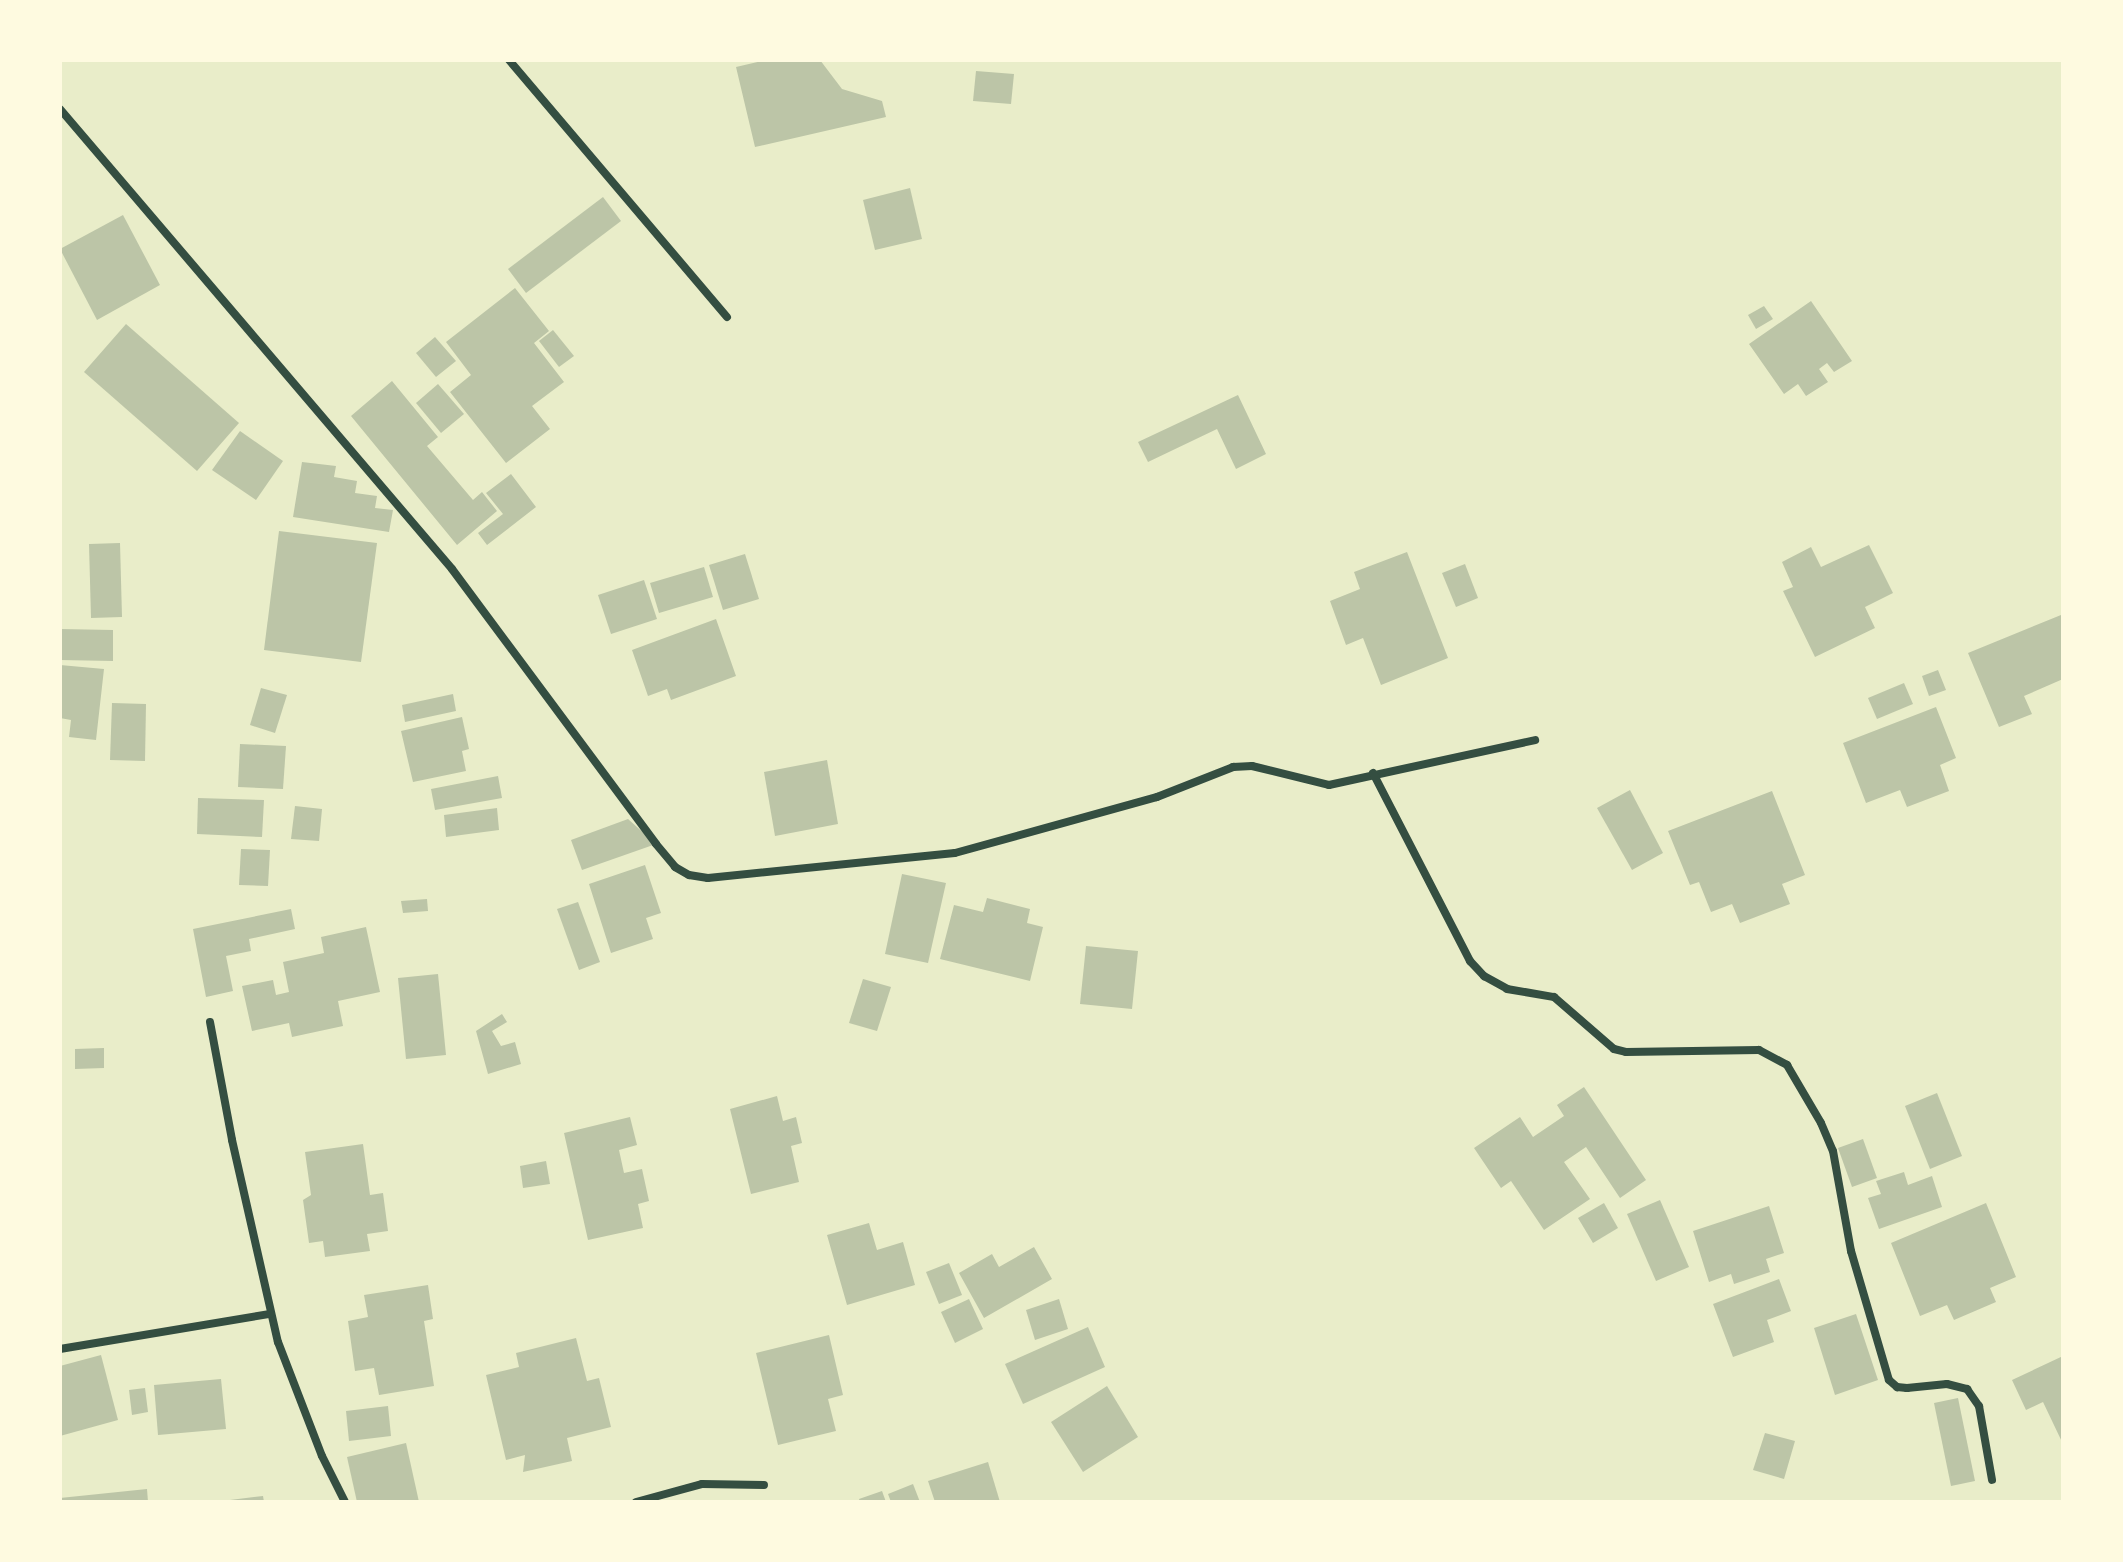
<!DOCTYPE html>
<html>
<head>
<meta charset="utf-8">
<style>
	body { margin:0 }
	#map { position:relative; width:2123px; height:1562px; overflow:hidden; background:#e9edc9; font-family:Karla,sans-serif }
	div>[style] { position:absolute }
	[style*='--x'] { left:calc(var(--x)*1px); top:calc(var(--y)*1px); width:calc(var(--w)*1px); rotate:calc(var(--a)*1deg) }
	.building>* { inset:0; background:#bcc5a7 }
	.minor>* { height:8px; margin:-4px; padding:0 4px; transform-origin:4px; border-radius:4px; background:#344e41 }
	span { translate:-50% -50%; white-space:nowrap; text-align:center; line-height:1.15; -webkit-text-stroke:6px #fefae0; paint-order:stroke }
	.frame { position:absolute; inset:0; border:62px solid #fefae0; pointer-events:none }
</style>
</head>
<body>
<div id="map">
	<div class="building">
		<div style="clip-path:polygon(766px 60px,820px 60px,842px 89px,882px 101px,886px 117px,755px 147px,736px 67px)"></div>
		<div style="clip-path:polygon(976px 71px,1014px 74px,1011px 104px,973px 101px)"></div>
		<div style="clip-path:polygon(910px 188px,922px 239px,875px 250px,863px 200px)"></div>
		<div style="clip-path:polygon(603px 197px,621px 221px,526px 293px,508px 269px)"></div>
		<div style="clip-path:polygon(123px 215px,160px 285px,97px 320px,60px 249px)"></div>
		<div style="clip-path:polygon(515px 288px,549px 331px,534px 343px,564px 382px,532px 406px,550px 429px,506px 463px,450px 392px,471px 375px,446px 342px)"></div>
		<div style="clip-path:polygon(1811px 301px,1852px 361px,1834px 372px,1827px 363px,1819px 369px,1828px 382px,1806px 396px,1798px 384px,1784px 394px,1749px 344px)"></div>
		<div style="clip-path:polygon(1764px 306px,1773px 319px,1756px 329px,1748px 315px)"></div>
		<div style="clip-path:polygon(126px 324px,239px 423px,197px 471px,84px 372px)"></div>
		<div style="clip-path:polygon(553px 330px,574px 356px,559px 367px,539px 341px)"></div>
		<div style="clip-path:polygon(435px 337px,456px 361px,436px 377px,416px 353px)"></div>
		<div style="clip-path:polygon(392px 381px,438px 437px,427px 446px,473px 500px,482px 492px,497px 511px,457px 545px,351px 416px)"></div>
		<div style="clip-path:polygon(438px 384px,464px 414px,441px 433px,416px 403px)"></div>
		<div style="clip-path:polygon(1238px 395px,1266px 454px,1236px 469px,1217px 429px,1148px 462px,1138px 442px)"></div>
		<div style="clip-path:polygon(240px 431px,283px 461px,256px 500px,212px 470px)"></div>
		<div style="clip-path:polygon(302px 462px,336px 466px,334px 477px,357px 481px,355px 493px,377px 496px,375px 508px,393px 510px,389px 532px,293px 517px)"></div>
		<div style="clip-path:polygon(511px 474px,536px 507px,487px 545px,478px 533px,503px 514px,486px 493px)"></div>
		<div style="clip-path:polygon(279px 531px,377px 543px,361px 662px,264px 650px)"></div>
		<div style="clip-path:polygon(120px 543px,122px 617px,91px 618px,89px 544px)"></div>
		<div style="clip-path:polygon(1869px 545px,1893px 593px,1865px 607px,1875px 628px,1815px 657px,1783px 591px,1793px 587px,1782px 562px,1811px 547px,1821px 567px)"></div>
		<div style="clip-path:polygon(1407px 552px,1448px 658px,1381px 685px,1363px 638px,1346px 645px,1330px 601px,1360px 589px,1354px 572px)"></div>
		<div style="clip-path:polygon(745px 554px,759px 599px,723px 610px,709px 565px)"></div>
		<div style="clip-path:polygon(1465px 564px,1478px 598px,1456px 607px,1442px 573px)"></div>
		<div style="clip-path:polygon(704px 567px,713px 597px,659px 613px,650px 583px)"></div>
		<div style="clip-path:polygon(644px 580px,657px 619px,611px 634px,598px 595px)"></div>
		<div style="clip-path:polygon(2061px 615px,2063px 679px,2024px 696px,2032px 714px,1999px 727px,1968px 653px)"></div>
		<div style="clip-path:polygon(716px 619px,736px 676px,671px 700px,667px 689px,648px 696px,632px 650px)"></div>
		<div style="clip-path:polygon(60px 629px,113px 630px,113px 661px,60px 660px)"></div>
		<div style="clip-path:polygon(60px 665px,104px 669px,96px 740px,69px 737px,71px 720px,60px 718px)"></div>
		<div style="clip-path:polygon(1938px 670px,1946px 690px,1929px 696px,1922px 676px)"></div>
		<div style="clip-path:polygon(1904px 683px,1913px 704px,1877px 719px,1868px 698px)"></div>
		<div style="clip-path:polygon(261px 688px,287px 695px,275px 733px,250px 725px)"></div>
		<div style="clip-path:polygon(453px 694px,456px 711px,405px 722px,402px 705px)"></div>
		<div style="clip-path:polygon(112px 703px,146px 704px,145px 761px,110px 760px)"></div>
		<div style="clip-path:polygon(1936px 707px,1956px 758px,1940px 765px,1949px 791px,1907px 807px,1900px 790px,1866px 803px,1843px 743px)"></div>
		<div style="clip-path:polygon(462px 717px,469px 749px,462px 751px,466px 771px,413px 782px,401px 731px)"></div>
		<div style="clip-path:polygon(240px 744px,286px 746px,283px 789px,238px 787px)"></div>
		<div style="clip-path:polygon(827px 760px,838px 824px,775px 836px,764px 772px)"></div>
		<div style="clip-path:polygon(498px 776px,502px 798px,435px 810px,431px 789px)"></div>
		<div style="clip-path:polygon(1630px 790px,1663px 853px,1632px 870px,1597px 808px)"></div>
		<div style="clip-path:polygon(1772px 791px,1805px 875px,1782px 884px,1790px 904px,1740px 923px,1732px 904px,1711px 912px,1699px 882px,1690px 885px,1668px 831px)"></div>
		<div style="clip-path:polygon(198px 798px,264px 800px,262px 837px,197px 834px)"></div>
		<div style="clip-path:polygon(295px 806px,322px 809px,319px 841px,291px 839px)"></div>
		<div style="clip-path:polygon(497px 808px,499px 830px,446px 837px,444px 815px)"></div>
		<div style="clip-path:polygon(628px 819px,656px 844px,582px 870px,571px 840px)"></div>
		<div style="clip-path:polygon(241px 849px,270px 850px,268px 886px,239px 885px)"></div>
		<div style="clip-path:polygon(645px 865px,661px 913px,646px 918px,653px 939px,611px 953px,589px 884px)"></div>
		<div style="clip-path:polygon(902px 874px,946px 883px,928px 963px,885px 954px)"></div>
		<div style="clip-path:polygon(987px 898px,1030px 909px,1027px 923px,1043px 927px,1030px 981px,940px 959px,954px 905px,983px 912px)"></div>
		<div style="clip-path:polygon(427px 899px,428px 911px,403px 913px,401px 901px)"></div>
		<div style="clip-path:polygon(578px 902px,600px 962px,579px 970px,557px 909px)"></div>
		<div style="clip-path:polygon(291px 909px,295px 929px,249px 939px,251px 951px,226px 956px,233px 991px,206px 997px,193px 929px)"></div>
		<div style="clip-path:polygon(366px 927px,380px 992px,338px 1001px,343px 1026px,292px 1037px,289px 1023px,252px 1031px,242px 986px,273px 980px,276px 995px,289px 992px,283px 962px,324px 953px,321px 937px)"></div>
		<div style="clip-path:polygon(1086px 946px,1138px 951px,1132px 1009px,1080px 1004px)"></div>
		<div style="clip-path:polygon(438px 974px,446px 1055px,406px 1059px,398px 978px)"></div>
		<div style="clip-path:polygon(863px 979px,891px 987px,877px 1031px,849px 1023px)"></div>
		<div style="clip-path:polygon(502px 1014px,507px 1022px,492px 1031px,501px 1046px,515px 1042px,521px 1064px,488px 1074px,476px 1031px)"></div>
		<div style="clip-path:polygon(104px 1048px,104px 1068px,75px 1069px,75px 1049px)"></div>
		<div style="clip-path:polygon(1584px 1087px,1646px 1180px,1620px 1198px,1586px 1147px,1564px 1162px,1590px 1199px,1544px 1230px,1511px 1181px,1501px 1188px,1474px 1148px,1520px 1117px,1533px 1137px,1564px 1116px,1557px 1105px)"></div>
		<div style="clip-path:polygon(1937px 1093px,1962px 1156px,1930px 1169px,1905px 1106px)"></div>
		<div style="clip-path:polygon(777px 1096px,783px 1121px,796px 1117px,802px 1143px,791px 1146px,799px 1182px,751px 1194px,730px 1109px)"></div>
		<div style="clip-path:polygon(630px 1117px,637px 1145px,619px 1150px,624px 1173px,642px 1169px,649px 1201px,638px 1204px,643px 1228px,588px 1240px,564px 1133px)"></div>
		<div style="clip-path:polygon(1863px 1139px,1877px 1178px,1852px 1187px,1838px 1148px)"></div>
		<div style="clip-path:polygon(363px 1144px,370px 1195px,383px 1193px,388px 1231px,367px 1234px,370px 1251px,325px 1257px,323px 1241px,309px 1243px,303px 1200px,311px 1195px,305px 1152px)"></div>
		<div style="clip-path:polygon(546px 1161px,550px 1184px,523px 1188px,520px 1166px)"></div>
		<div style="clip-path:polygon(1904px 1172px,1908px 1185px,1932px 1176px,1942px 1207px,1879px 1229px,1868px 1198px,1881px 1194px,1876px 1181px)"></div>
		<div style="clip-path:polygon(1660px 1200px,1689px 1267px,1656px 1281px,1627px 1214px)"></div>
		<div style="clip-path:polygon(1604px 1203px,1618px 1228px,1593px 1243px,1578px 1218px)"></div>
		<div style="clip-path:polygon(1986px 1203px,2016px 1277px,1990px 1288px,1996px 1302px,1954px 1320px,1947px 1305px,1920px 1316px,1891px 1243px)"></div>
		<div style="clip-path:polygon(1769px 1206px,1784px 1253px,1766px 1259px,1770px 1272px,1734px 1284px,1731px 1274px,1709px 1282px,1693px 1231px)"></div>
		<div style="clip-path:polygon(869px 1223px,877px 1250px,903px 1242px,915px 1285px,847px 1305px,827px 1235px)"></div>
		<div style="clip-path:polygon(1034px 1247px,1052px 1279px,984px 1318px,959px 1273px,992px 1254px,999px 1267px)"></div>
		<div style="clip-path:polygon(949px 1263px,962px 1295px,939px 1304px,926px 1272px)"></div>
		<div style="clip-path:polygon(1779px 1279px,1791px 1311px,1767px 1320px,1774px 1342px,1733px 1357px,1713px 1304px)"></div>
		<div style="clip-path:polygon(428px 1285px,433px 1319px,424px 1321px,434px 1386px,379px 1395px,374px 1368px,355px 1371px,348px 1321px,368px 1317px,364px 1295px)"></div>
		<div style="clip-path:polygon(969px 1299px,983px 1329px,955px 1343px,941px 1312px)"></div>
		<div style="clip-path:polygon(1059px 1299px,1068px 1329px,1035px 1340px,1026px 1310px)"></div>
		<div style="clip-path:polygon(1856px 1314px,1878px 1380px,1835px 1395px,1814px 1328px)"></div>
		<div style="clip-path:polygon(1088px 1327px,1105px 1367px,1023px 1404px,1005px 1364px)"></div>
		<div style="clip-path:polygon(829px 1335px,843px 1395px,828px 1399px,836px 1431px,778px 1445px,756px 1353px)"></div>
		<div style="clip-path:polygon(576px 1338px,587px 1381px,599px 1378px,611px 1427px,567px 1438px,572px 1461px,523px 1472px,525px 1455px,506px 1460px,486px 1375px,519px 1367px,516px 1353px)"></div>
		<div style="clip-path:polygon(101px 1355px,118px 1420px,60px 1436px,60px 1366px)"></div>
		<div style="clip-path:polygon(2063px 1356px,2063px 1444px,2043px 1402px,2026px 1410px,2012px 1380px)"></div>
		<div style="clip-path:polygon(221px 1379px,226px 1429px,158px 1435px,154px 1385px)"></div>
		<div style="clip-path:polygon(1107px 1386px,1138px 1437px,1083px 1472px,1051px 1422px)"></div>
		<div style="clip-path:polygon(145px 1388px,148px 1412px,132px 1415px,129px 1390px)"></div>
		<div style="clip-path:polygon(1958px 1398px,1975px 1481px,1951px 1486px,1934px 1403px)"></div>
		<div style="clip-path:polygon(388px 1406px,391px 1436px,349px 1441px,346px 1411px)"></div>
		<div style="clip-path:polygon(1765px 1433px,1795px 1441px,1784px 1479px,1753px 1470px)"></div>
		<div style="clip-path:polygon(406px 1443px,419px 1502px,357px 1502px,347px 1457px)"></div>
		<div style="clip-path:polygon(988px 1462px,1000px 1502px,935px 1502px,928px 1481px)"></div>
		<div style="clip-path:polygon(913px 1484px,920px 1502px,891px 1502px,888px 1494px)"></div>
		<div style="clip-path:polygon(147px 1489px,148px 1502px,60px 1502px,60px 1498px)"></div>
		<div style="clip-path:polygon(882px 1491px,886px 1502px,860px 1502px,859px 1499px)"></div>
		<div style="clip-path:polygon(263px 1496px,264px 1502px,230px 1502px,230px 1500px)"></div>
	</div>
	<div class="minor">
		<div style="--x:509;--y:60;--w:337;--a:49.7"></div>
		<div style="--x:60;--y:109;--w:604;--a:49.56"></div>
		<div style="--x:452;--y:569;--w:342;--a:53.4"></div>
		<div style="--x:656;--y:844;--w:30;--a:50"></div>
		<div style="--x:675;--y:867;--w:16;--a:30"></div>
		<div style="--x:689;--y:875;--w:19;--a:9"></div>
		<div style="--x:708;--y:878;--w:248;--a:-5.8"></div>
		<div style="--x:955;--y:853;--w:210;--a:-15.5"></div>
		<div style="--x:1157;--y:797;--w:82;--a:-21.5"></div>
		<div style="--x:1233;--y:767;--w:19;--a:-3"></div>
		<div style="--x:1252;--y:766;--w:79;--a:13.9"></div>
		<div style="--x:1329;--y:785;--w:211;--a:-12.3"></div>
		<div style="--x:1373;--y:773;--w:212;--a:62.7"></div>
		<div style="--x:1470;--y:961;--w:21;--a:47"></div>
		<div style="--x:1484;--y:976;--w:26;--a:29"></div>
		<div style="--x:1507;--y:989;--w:48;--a:9.7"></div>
		<div style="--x:1554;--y:997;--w:79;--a:40.9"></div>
		<div style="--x:1614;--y:1049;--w:12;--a:14"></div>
		<div style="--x:1626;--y:1052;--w:133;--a:-0.9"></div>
		<div style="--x:1759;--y:1050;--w:32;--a:28"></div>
		<div style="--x:1787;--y:1065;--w:67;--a:59.6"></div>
		<div style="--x:1821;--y:1123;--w:30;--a:67"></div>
		<div style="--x:1833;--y:1151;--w:102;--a:79.8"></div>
		<div style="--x:1851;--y:1251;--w:134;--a:73.6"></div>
		<div style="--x:1889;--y:1380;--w:11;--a:41"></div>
		<div style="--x:1897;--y:1387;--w:10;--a:6"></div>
		<div style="--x:1907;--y:1388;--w:40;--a:-5.7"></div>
		<div style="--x:1947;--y:1384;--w:21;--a:14"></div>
		<div style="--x:1967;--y:1389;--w:21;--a:55"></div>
		<div style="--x:1979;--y:1406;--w:75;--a:80"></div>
		<div style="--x:210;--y:1022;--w:120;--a:79.4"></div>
		<div style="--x:232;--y:1140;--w:207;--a:77.2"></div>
		<div style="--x:278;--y:1342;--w:122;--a:68.9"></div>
		<div style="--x:322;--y:1456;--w:51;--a:63.4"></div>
		<div style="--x:60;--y:1349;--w:213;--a:-9.5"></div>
		<div style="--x:636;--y:1502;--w:68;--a:-15.3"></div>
		<div style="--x:702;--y:1484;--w:62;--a:0.9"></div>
	</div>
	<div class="frame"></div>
</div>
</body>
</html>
